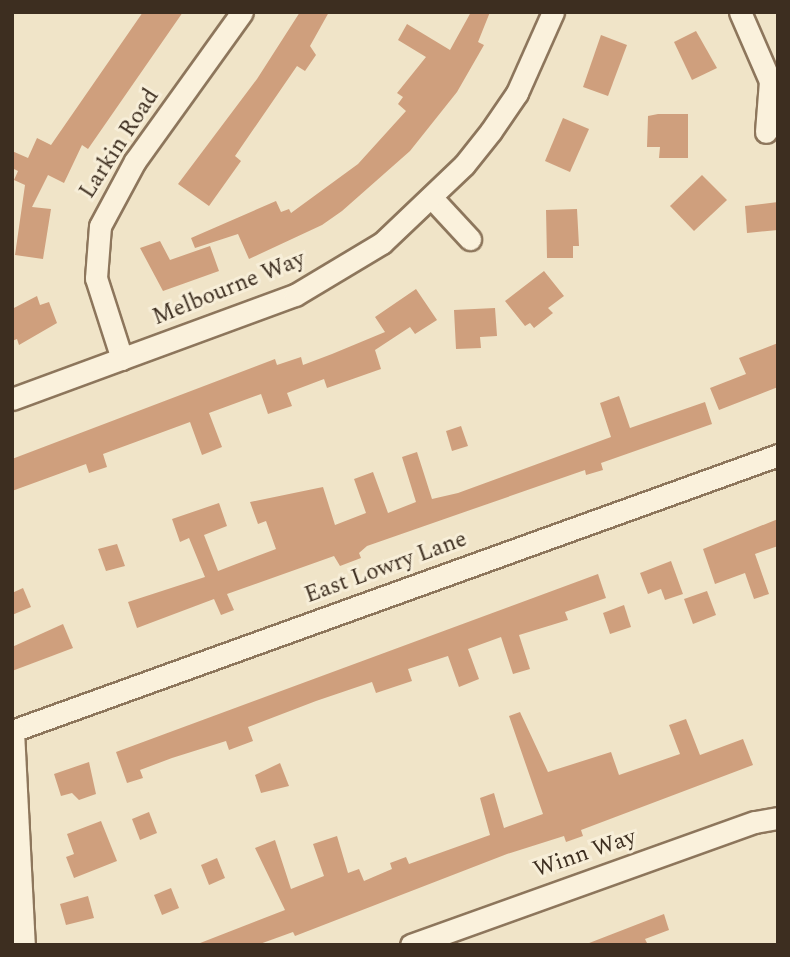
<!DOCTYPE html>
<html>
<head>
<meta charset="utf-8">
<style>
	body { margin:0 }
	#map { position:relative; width:790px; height:957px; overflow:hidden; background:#f0e4c8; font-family:Spectral,serif }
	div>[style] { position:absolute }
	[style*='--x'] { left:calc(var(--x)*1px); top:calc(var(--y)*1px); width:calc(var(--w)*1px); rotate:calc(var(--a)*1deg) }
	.building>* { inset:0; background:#cf9f7d }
	.roads { filter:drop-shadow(2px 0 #8d765c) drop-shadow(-2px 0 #8d765c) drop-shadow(0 2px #8d765c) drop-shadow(0 -2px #8d765c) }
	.minor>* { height:21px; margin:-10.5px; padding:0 10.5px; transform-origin:10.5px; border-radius:10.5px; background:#faf1dc }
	span { translate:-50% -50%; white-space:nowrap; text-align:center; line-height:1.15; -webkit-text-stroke:6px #f7eed8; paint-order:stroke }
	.street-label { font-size:23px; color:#3d2e20 }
	.frame { position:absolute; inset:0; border:14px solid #3d2e20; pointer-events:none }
</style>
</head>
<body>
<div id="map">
	<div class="building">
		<div style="clip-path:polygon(143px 12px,183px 12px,88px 149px,82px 145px,64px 183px,48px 175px,32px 207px,51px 209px,43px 259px,15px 255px,25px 185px,14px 180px,18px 171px,12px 168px,12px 151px,28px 158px,37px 138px,51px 145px)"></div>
		<div style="clip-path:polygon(300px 12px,329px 12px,310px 46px,316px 55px,305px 71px,297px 66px,235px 156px,241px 161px,209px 206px,178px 184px,257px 79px)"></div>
		<div style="clip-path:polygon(471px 12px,490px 12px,478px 42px,484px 45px,457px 92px,410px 151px,342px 211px,322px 225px,249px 259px,238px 234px,195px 248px,191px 238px,276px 201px,281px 212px,289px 209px,291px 213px,358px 164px,406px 111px,398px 104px,403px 97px,397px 93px,426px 57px,398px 40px,407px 24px,450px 50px)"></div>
		<div style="clip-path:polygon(696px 31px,717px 68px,692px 80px,674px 42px)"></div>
		<div style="clip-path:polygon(601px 35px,627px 45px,608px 96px,583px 87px)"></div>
		<div style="clip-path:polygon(658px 114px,688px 114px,688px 158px,659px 158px,660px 147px,647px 147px,648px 116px)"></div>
		<div style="clip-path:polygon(563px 118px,589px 129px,570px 172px,545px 161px)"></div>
		<div style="clip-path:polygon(702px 175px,727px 200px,694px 231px,670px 206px)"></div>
		<div style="clip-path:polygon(778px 202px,778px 230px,747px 233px,745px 206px)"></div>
		<div style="clip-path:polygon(577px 209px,579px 246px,573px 246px,573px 258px,547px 258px,546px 210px)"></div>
		<div style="clip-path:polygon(160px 241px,170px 260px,210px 246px,219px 271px,163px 291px,140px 248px)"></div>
		<div style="clip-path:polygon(544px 271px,564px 296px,548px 308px,553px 313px,534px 328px,530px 323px,525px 326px,505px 301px)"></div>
		<div style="clip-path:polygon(416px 289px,437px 320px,415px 334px,410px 327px,375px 350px,381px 369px,327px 388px,324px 379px,287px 393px,292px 406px,268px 414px,261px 394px,209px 413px,222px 447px,202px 455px,190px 422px,103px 454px,107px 467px,89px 473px,86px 464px,12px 491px,12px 459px,275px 359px,277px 365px,301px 357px,303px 365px,332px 354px,385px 332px,375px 317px)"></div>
		<div style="clip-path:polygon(37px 296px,40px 305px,49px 302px,57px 323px,19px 345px,17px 339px,12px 341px,12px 309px)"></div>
		<div style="clip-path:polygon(495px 308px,497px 336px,480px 337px,481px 348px,456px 349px,454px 310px)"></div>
		<div style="clip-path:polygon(778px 343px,778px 387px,719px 410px,710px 388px,746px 374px,739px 358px)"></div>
		<div style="clip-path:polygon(619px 396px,630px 428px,705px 402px,712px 424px,601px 463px,603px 470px,586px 475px,585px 470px,367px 546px,359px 553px,361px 558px,340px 566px,334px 556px,227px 594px,234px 610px,221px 615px,214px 599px,137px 628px,128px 602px,205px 577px,189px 538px,180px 542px,172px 519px,219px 503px,227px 526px,204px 535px,218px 571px,276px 549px,266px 521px,258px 524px,250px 502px,323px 487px,335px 525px,366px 513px,354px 479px,373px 472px,388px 513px,416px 502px,402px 457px,417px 452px,432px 499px,458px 493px,611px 437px,600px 403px)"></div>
		<div style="clip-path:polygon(461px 426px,468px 446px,452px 451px,446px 431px)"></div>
		<div style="clip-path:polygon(778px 519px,778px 546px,755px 554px,769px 594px,754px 599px,745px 573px,715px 584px,703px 549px)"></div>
		<div style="clip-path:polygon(117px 544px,125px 566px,106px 571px,98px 549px)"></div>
		<div style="clip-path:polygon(671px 561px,683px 594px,665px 600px,661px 589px,648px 594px,640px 573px)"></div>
		<div style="clip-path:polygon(598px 574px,606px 598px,565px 612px,568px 620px,519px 635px,530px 669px,513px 674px,501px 637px,468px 649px,479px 679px,459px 687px,448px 656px,408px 669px,412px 681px,376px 693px,372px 682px,316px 701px,248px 727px,253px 741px,229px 750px,226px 741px,172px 758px,140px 770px,143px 778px,127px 783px,116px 752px)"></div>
		<div style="clip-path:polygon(23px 588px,31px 607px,12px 615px,12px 593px)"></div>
		<div style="clip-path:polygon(707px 591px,716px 615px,693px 624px,684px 599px)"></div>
		<div style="clip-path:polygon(624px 605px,631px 627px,610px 634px,603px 613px)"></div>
		<div style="clip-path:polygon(63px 624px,73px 648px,12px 671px,12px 647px)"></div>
		<div style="clip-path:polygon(520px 712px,548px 772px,611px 752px,619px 775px,680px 754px,669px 725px,686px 719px,700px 755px,743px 739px,753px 765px,581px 830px,583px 836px,566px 842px,564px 836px,507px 854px,295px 936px,293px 932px,257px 945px,195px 945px,285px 910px,255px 848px,275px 840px,291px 889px,324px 876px,313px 844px,337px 836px,348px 873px,359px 869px,364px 881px,392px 869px,390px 863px,406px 857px,409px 864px,490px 835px,480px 798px,494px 793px,504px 828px,543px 814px,509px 716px)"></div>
		<div style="clip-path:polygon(89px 762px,96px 794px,79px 800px,72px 793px,61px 796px,54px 774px)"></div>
		<div style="clip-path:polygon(280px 763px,289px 786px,261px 793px,255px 775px)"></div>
		<div style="clip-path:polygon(149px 812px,157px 833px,140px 840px,132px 819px)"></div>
		<div style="clip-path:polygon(101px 821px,117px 861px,74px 878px,66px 857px,74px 854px,67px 834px)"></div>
		<div style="clip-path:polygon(217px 858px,225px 878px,209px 885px,201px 865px)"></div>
		<div style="clip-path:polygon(171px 888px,179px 908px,162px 915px,154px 895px)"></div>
		<div style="clip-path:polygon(88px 896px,94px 918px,66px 925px,60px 904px)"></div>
		<div style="clip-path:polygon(664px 914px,669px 930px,645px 939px,648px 945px,584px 945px)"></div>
	</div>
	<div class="roads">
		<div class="minor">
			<div style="--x:740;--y:12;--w:75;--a:66.5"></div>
			<div style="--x:770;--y:81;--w:51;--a:94.5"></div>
			<div style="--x:432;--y:198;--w:56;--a:47.2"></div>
			<div style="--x:122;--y:359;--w:85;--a:-107.8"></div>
			<div style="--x:96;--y:278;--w:52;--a:-85.6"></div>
			<div style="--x:100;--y:226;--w:74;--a:-61.7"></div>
			<div style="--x:135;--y:161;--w:183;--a:-54.3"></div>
			<div style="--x:12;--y:399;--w:302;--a:-20.2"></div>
			<div style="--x:295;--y:295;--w:101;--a:-30.9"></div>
			<div style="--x:382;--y:243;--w:113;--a:-43.6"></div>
			<div style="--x:464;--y:165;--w:43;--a:-51.5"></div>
			<div style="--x:491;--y:131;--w:46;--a:-55.6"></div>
			<div style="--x:517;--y:93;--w:89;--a:-66"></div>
			<div style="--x:12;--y:731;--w:814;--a:-19.81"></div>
			<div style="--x:13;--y:731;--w:214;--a:87.1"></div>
			<div style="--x:411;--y:945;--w:365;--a:-19.7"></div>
			<div style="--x:755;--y:822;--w:23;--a:-10"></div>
		</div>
	</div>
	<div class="street-label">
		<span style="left:120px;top:144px;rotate:-57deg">Larkin Road</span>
		<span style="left:229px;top:289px;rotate:-22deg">Melbourne Way</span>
		<span style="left:386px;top:568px;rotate:-20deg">East Lowry Lane</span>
		<span style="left:585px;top:854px;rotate:-19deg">Winn Way</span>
	</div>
	<div class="frame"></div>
</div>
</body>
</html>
